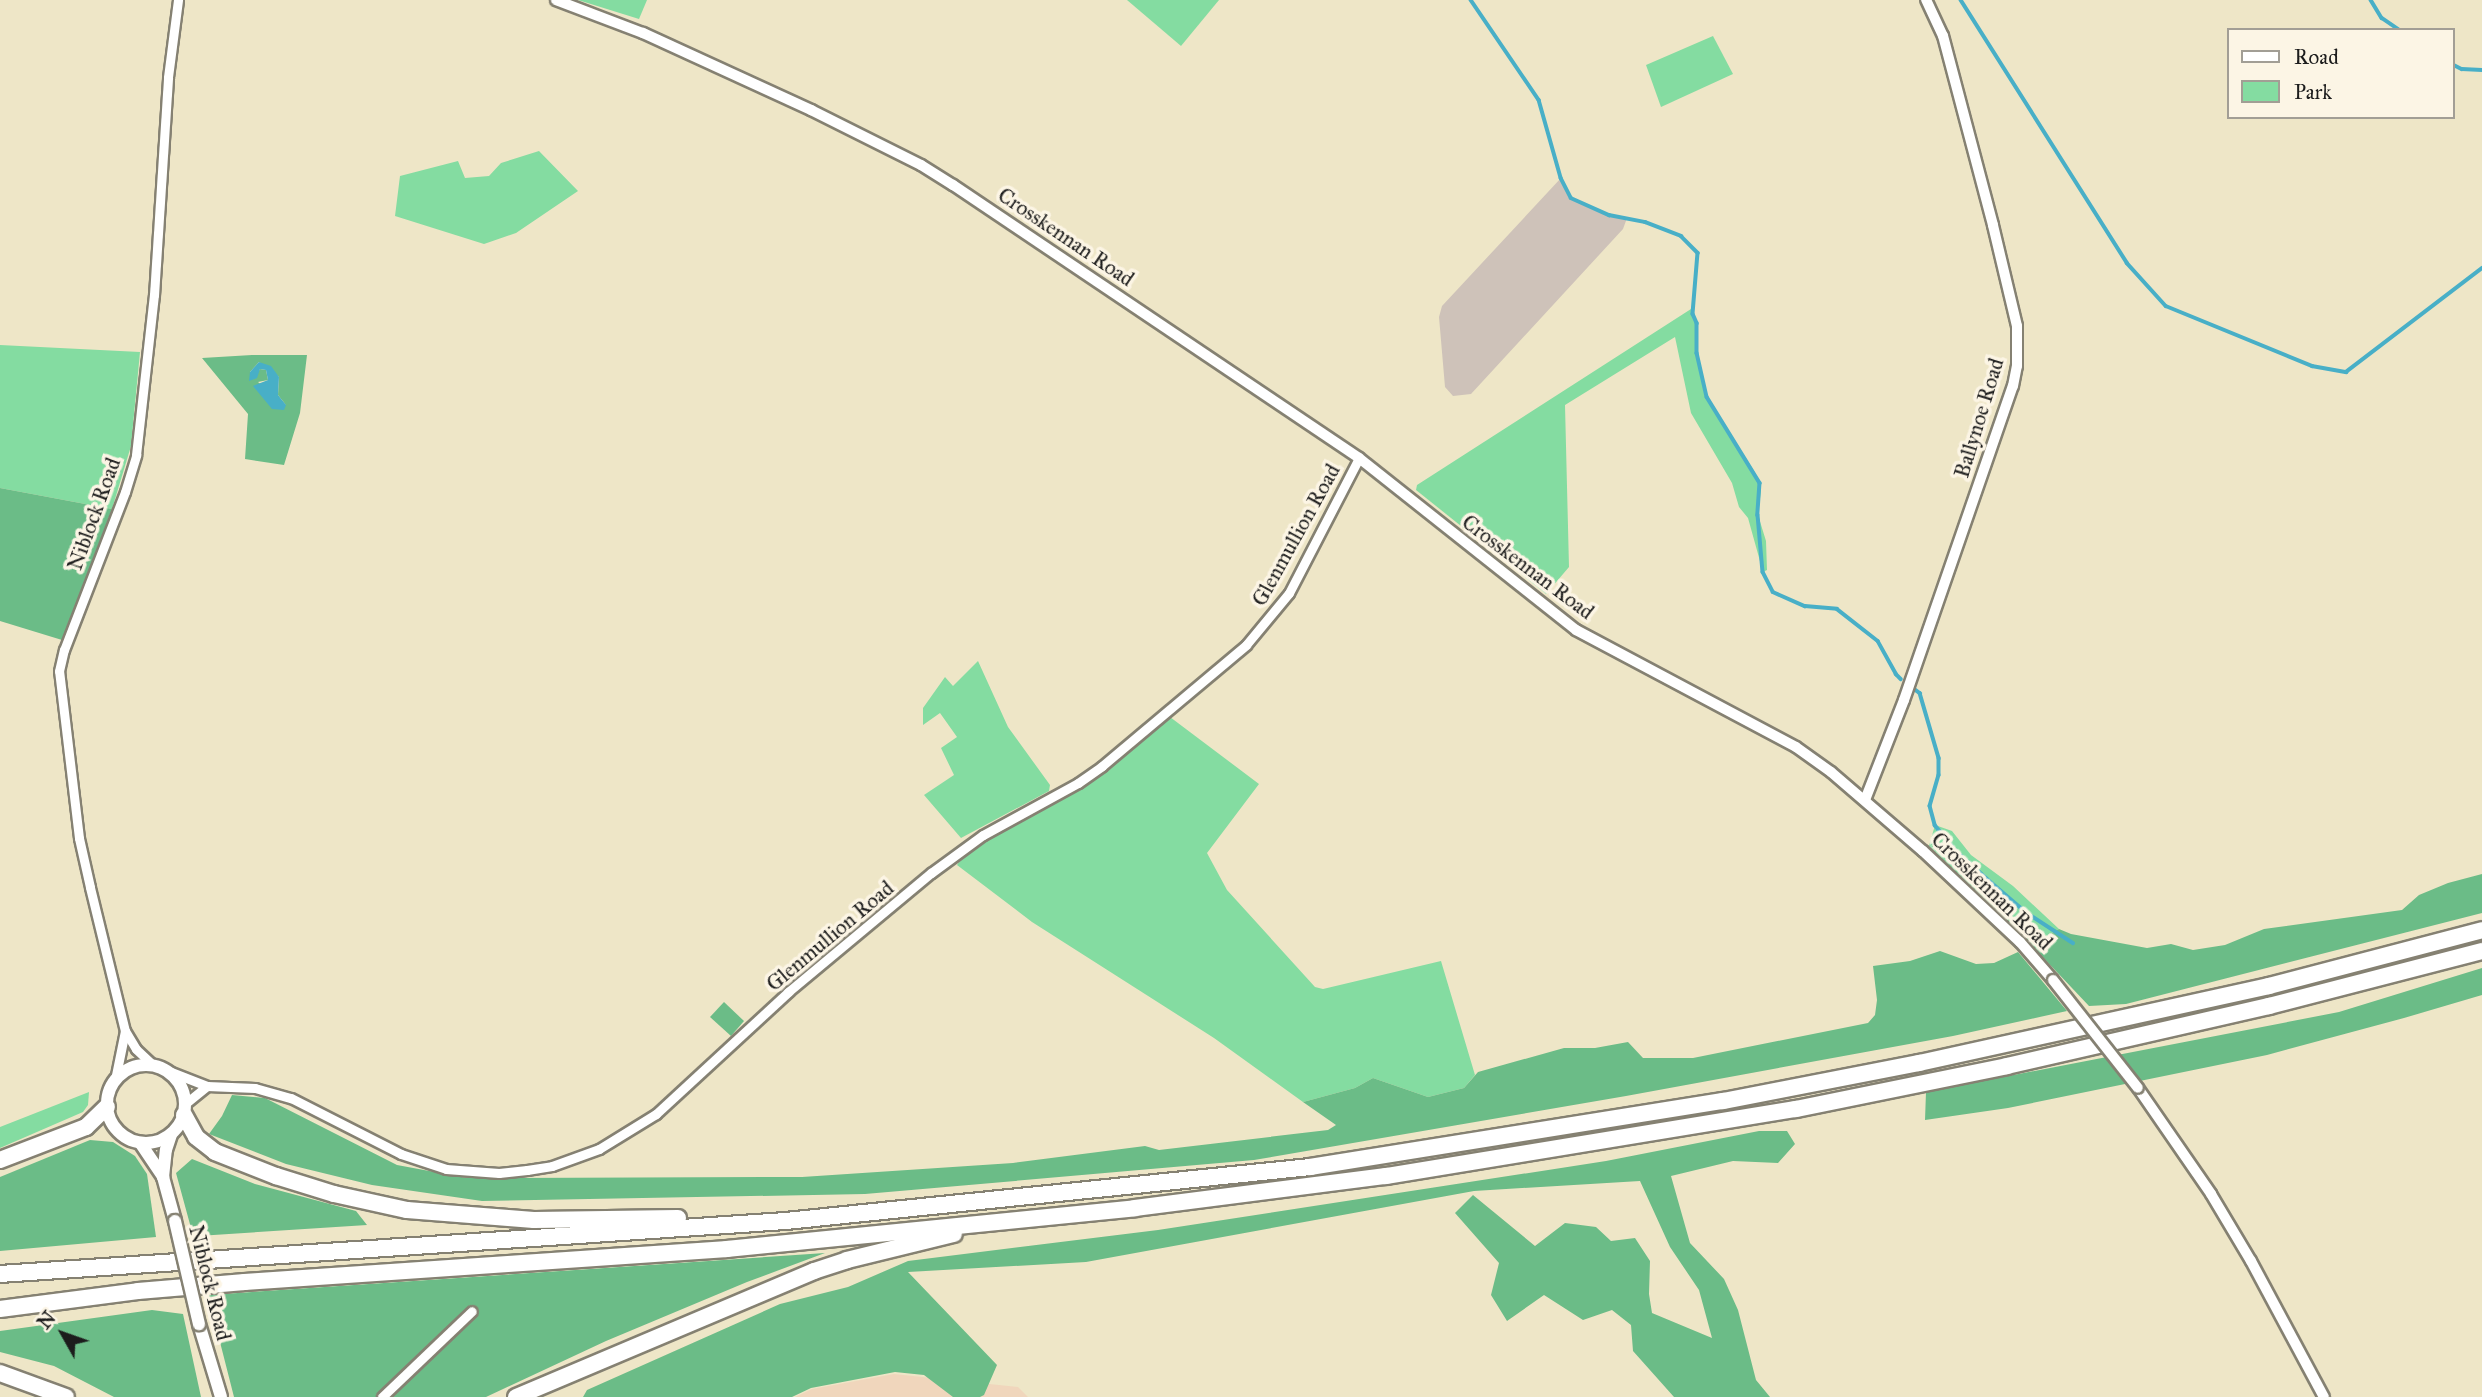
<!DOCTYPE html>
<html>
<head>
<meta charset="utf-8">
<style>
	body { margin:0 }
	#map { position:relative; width:2482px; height:1397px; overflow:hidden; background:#eee6c7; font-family:"IM FELL Great Primer",serif }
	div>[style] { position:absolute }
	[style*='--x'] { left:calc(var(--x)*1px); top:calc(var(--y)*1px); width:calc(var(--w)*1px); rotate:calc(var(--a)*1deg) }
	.built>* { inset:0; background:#f0d6bc }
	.industrial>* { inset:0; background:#cec2b9 }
	.green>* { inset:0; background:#84dca1 }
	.forest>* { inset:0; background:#6bbc87 }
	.water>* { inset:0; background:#48afc7 }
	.stream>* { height:3.5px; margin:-1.75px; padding:0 1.75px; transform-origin:1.75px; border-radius:1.75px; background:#48afc7 }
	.roads { filter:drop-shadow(2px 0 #858172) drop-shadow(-2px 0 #858172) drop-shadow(0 2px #858172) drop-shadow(0 -2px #858172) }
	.minor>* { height:9px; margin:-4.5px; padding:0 4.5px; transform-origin:4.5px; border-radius:4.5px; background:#fff }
	.tertiary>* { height:10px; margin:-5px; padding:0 5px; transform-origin:5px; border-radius:5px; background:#fff }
	.secondary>* { height:12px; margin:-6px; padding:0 6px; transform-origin:6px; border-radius:6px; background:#fff }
	.secondary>.ring { margin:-6px; padding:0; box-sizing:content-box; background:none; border:12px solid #fff; border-radius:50% }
	.motorway>* { height:16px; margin:-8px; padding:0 8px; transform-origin:8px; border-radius:8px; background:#fff }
	.bridges { filter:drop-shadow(2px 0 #858172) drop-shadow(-2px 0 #858172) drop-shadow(0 2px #858172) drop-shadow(0 -2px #858172) }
	.tertiary-bridge>* { height:10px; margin:-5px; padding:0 5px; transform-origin:5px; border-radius:5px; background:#fff }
	.secondary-bridge>* { height:12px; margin:-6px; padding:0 6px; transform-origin:6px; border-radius:6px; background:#fff }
	span { translate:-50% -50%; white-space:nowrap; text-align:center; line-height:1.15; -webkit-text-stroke:7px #fcf5e5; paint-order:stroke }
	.street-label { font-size:21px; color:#1c1c1c }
	.legend { position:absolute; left:2227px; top:28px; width:228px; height:91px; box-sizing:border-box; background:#fcf5e5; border:2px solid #a29e95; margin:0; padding:9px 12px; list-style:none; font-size:21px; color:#1c1c1c }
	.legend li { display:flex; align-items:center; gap:14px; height:35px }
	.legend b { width:35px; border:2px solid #a29e95 }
	.north { position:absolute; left:28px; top:1299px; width:70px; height:70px; -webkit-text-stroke:5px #fcf5e5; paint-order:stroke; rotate:310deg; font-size:19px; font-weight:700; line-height:28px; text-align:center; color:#1c1c1c }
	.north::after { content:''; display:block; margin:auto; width:24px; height:32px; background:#1c1c1c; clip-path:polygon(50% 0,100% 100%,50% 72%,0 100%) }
</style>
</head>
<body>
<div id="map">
	<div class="built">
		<div style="clip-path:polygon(894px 1374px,1018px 1387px,1028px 1397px,795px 1397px,812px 1389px)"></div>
	</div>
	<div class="industrial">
		<div style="clip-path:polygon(1561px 178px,1571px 198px,1579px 203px,1609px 215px,1627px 218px,1623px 229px,1471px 394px,1453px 396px,1445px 387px,1439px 317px,1442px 306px)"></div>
	</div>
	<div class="green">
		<div style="clip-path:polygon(578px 0,647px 0,639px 19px)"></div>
		<div style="clip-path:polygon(1127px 0,1219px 0,1181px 46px)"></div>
		<div style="clip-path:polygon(1713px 36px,1733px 74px,1661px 107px,1646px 65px)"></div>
		<div style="clip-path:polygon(539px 151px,578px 191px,516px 233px,484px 244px,395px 216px,400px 176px,458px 161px,465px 178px,489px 176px,501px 163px)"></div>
		<div style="clip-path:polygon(1691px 309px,1697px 323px,1697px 353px,1707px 397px,1754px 471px,1761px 490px,1758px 515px,1766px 541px,1767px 570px,1763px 572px,1748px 518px,1739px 507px,1732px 483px,1691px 413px,1675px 337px,1565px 405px,1569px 567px,1546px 594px,1416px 490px,1417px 485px)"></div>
		<div style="clip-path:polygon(0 345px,140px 352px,131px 446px,112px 509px,0 488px)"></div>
		<div style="clip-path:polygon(978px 661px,1008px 727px,1050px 785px,1049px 791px,961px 838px,924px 795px,954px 775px,941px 748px,957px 737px,940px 713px,923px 725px,923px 708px,945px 677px,953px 686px)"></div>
		<div style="clip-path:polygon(1170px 717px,1259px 784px,1207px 853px,1227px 890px,1315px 987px,1323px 989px,1441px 961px,1475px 1075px,1464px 1088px,1428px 1097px,1373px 1078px,1355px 1088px,1303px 1102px,1214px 1038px,1032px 922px,957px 865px,964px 854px,1090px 783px)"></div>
		<div style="clip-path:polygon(1935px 825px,1952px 831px,1971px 855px,2013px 886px,2059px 929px,2039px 940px,2037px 951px,1929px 846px)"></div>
		<div style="clip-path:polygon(89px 1092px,88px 1105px,83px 1112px,0 1148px,0 1127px)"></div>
	</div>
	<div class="forest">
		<div style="clip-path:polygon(evenodd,252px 355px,307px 355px,300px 413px,284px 465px,245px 459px,248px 414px,202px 358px,252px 355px,259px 362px,279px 377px,278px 395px,286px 405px,258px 382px,268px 380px,266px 370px,260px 369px,256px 375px,250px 372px,259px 362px)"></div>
		<div style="clip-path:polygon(0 488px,112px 509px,62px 640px,0 621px)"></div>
		<div style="clip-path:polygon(2482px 874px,2482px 913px,2126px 1004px,2089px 1006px,2037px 951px,2039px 940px,2059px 929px,2071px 934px,2147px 948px,2171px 944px,2193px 950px,2225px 945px,2264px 929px,2402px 910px,2419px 895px,2448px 883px)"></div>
		<div style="clip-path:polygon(1940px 951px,1976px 964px,1994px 963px,2018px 952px,2067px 1011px,1953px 1036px,1626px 1096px,1254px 1160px,865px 1194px,482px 1201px,372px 1185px,286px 1164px,209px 1134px,222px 1116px,232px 1095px,265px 1098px,397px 1165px,467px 1178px,802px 1177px,1013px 1163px,1145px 1146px,1159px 1150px,1328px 1130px,1336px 1125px,1303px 1102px,1355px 1088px,1373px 1078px,1428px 1097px,1464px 1088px,1478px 1072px,1564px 1048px,1595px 1048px,1628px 1042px,1643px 1058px,1693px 1058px,1868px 1023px,1875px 1015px,1877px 1000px,1873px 966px,1910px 961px)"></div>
		<div style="clip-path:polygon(2482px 968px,2482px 995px,2404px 1018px,2267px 1055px,2008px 1108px,1925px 1120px,1926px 1092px,2339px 1012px)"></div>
		<div style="clip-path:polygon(724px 1002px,744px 1021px,731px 1036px,710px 1017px)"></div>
		<div style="clip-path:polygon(1759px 1131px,1787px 1131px,1795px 1144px,1778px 1163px,1733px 1161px,1671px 1176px,1690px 1243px,1724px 1279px,1738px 1310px,1756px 1380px,1770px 1397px,1674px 1397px,1633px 1351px,1631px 1325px,1612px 1310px,1583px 1320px,1544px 1295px,1507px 1321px,1491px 1295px,1499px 1263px,1455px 1213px,1473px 1195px,1535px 1246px,1565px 1223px,1596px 1227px,1611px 1241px,1635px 1238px,1650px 1261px,1649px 1294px,1652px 1313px,1712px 1338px,1699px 1290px,1670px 1247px,1640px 1181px,1474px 1191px,1086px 1262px,908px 1272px,997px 1365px,984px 1395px,980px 1397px,953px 1397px,924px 1375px,895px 1372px,811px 1388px,792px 1397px,583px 1397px,587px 1390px,780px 1304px,848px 1287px,908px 1261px,1158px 1230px,1606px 1161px)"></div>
		<div style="clip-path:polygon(90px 1140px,113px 1142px,135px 1156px,147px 1174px,156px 1237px,0 1251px,0 1177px)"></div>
		<div style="clip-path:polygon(192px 1159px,255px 1184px,356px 1211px,367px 1225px,198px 1236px,191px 1228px,176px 1173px)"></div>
		<div style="clip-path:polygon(825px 1253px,747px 1282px,606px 1341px,486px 1397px,234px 1397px,208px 1295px)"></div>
		<div style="clip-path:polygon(152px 1310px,183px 1314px,201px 1397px,114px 1397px,54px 1366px,0 1352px,0 1331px)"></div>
	</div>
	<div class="water">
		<div style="clip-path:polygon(259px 362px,271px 366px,279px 377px,278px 395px,286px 405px,284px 410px,272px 409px,253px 386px,268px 380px,266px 370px,260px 369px,257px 378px,249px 381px,250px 372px)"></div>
	</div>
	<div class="stream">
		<div style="--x:1471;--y:0;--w:121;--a:55.8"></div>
		<div style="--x:1539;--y:100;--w:81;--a:74.2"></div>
		<div style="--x:1561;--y:178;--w:22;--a:63"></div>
		<div style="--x:1571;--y:198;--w:42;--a:24.1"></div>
		<div style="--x:1609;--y:215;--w:37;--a:11"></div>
		<div style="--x:1645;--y:222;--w:39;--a:21"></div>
		<div style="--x:1681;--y:236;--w:24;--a:45"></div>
		<div style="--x:1698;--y:253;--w:61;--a:94.7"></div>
		<div style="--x:1693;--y:314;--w:10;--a:66"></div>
		<div style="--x:1697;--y:323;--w:30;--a:90"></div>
		<div style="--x:1697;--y:353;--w:45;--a:77.2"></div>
		<div style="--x:1707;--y:397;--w:101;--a:58.4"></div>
		<div style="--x:1760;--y:483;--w:32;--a:94"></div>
		<div style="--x:1758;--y:515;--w:57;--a:85"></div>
		<div style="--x:1763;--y:572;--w:22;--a:63"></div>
		<div style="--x:1773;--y:592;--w:35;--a:24"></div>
		<div style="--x:1805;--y:606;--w:32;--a:5"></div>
		<div style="--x:1837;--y:609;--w:52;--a:38"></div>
		<div style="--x:1878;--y:641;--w:38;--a:61"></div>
		<div style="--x:1896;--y:674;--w:7;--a:45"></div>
		<div style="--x:1961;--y:0;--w:311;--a:57.7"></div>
		<div style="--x:2127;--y:263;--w:58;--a:47.8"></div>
		<div style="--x:2166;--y:306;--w:158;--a:22.3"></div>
		<div style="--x:2312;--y:366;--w:35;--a:10"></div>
		<div style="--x:2346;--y:372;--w:171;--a:-37.4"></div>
		<div style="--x:2371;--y:0;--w:21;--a:59"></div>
		<div style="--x:2382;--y:18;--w:22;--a:34"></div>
		<div style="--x:2452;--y:64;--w:11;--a:27"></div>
		<div style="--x:2462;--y:69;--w:20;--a:3"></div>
		<div style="--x:1913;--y:688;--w:9;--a:36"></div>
		<div style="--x:1920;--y:693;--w:68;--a:73.7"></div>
		<div style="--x:1939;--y:758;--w:17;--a:90"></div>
		<div style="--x:1939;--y:775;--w:32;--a:106"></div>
		<div style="--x:1930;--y:806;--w:20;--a:75"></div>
		<div style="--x:1935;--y:825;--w:33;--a:51"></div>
		<div style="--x:1956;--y:851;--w:48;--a:41.6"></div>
		<div style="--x:1992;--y:883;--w:46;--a:40.6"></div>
		<div style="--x:2027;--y:913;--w:55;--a:33.1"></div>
	</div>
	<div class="roads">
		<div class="minor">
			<div style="--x:153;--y:1065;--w:23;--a:-137"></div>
			<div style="--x:136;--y:1049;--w:21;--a:-121"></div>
			<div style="--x:125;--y:1031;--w:148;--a:-103.7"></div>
			<div style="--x:90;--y:887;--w:50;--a:-102.7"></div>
			<div style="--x:79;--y:838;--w:168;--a:-96.8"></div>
			<div style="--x:59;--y:671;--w:22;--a:-77"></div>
			<div style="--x:64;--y:650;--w:169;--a:-68.9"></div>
			<div style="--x:125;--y:492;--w:39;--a:-73"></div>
			<div style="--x:136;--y:455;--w:161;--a:-83.6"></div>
			<div style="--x:154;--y:295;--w:218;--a:-86.3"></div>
			<div style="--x:168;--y:77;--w:78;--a:-82.6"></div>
			<div style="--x:166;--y:1070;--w:44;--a:21.3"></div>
			<div style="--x:207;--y:1086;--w:48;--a:2.4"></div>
			<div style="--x:255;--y:1088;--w:37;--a:16"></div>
			<div style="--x:291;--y:1098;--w:123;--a:27"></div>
			<div style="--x:401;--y:1154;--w:47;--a:18.4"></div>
			<div style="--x:446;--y:1169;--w:53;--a:4.3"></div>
			<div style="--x:499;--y:1173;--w:28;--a:-6"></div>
			<div style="--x:527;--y:1170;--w:25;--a:-9"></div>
			<div style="--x:552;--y:1166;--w:50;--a:-19.9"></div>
			<div style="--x:599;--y:1149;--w:67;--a:-31.6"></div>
			<div style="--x:656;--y:1114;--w:180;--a:-42.7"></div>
			<div style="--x:788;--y:992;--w:186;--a:-39.8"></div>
			<div style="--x:931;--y:873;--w:64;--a:-36.2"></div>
			<div style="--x:983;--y:835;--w:108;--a:-28.7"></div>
			<div style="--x:1078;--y:783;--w:29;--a:-35"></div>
			<div style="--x:1102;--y:766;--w:188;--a:-40"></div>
			<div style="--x:1246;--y:645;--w:67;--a:-50.4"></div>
			<div style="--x:1289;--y:593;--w:152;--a:-62.6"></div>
			<div style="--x:115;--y:1080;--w:50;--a:-78.5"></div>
			<div style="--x:186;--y:1103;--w:27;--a:-39"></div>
			<div style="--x:382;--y:1397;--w:124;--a:-43.7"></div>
		</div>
		<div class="tertiary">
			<div style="--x:556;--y:0;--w:93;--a:20.8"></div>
			<div style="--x:643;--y:33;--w:185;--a:24.6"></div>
			<div style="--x:811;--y:110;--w:123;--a:26.6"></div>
			<div style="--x:921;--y:165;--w:38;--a:32"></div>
			<div style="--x:953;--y:185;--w:489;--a:33.9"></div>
			<div style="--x:1359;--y:458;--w:277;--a:38.4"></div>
			<div style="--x:1576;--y:630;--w:249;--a:28"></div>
			<div style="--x:1796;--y:747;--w:43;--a:35.5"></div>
			<div style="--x:1831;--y:772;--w:121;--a:40.7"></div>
			<div style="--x:1923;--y:851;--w:133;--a:43.2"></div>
			<div style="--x:2020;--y:942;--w:50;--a:49"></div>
			<div style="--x:1865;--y:800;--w:107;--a:-68.7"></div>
			<div style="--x:1904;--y:700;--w:332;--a:-70.9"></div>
			<div style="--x:2013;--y:386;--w:20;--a:-79"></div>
			<div style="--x:2017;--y:366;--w:40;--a:-90"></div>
			<div style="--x:2017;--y:326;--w:104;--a:-103.4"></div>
			<div style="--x:1993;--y:225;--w:196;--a:-104.8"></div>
			<div style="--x:1943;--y:36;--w:40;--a:-115"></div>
			<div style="--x:2138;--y:1088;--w:129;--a:55.4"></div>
			<div style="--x:2211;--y:1194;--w:78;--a:59.2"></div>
			<div style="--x:2251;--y:1261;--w:154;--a:61.8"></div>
		</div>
		<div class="secondary">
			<div class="ring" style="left:107px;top:1065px;width:66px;height:66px"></div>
			<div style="--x:141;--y:1144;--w:40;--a:56"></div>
			<div style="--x:163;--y:1177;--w:46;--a:74.7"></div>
			<div style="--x:163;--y:1177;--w:27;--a:-84"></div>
			<div style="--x:166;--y:1150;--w:16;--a:-72"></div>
			<div style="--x:199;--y:1324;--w:76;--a:73.2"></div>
		</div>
		<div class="motorway">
			<div style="--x:184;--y:1115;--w:25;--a:61"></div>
			<div style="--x:196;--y:1137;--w:24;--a:38"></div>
			<div style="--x:215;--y:1152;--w:66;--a:21.5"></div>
			<div style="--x:276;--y:1176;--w:61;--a:17.2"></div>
			<div style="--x:334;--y:1194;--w:75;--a:12.4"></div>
			<div style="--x:407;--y:1210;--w:127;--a:4.5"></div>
			<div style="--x:534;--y:1220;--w:144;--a:-0.8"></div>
			<div style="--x:0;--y:1160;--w:92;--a:-21"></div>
			<div style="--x:86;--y:1127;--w:29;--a:-44"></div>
			<div style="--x:0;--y:1274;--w:788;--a:-3.86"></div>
			<div style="--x:786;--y:1221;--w:527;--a:-5.88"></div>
			<div style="--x:1310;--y:1167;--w:418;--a:-9.1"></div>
			<div style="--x:1723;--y:1101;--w:200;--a:-11"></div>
			<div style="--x:1919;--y:1063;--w:358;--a:-12.4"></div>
			<div style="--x:2269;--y:986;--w:220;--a:-14.7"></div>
			<div style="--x:0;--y:1309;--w:139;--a:-7.4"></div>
			<div style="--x:138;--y:1291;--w:107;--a:-4.8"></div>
			<div style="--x:245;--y:1282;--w:483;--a:-3.9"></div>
			<div style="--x:727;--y:1249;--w:410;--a:-5.7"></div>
			<div style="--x:1135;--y:1208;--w:253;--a:-7.3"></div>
			<div style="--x:1386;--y:1176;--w:415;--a:-9.3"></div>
			<div style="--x:1796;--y:1109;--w:215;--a:-11.5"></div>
			<div style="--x:2007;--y:1066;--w:269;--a:-12.9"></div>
			<div style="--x:2269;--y:1006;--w:220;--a:-14.5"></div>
			<div style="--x:0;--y:1373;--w:70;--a:20"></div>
			<div style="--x:516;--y:1397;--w:324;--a:-22.9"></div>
			<div style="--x:814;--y:1271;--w:35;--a:-18"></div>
			<div style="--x:847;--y:1260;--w:110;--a:-13.7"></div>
		</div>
	</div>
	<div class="bridges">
		<div class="tertiary-bridge">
			<div style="--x:2053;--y:980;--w:137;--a:51.8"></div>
		</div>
		<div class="secondary-bridge">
			<div style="--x:175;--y:1221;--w:106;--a:76.9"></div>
		</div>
	</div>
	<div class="street-label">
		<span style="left:1066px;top:237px;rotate:34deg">Crosskennan Road</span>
		<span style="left:1979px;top:418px;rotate:-73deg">Ballynoe Road</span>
		<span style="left:94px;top:514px;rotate:-70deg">Niblock Road</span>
		<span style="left:1296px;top:535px;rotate:-61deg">Glenmullion Road</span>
		<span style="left:1528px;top:567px;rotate:37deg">Crosskennan Road</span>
		<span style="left:1992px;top:891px;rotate:44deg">Crosskennan Road</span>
		<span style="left:830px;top:936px;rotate:-40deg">Glenmullion Road</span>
		<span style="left:210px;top:1283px;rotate:76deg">Niblock Road</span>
	</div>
	<ul class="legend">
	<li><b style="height:9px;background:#fff"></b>Road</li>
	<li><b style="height:19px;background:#84dca1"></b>Park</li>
	</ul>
	<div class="north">N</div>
</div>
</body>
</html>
